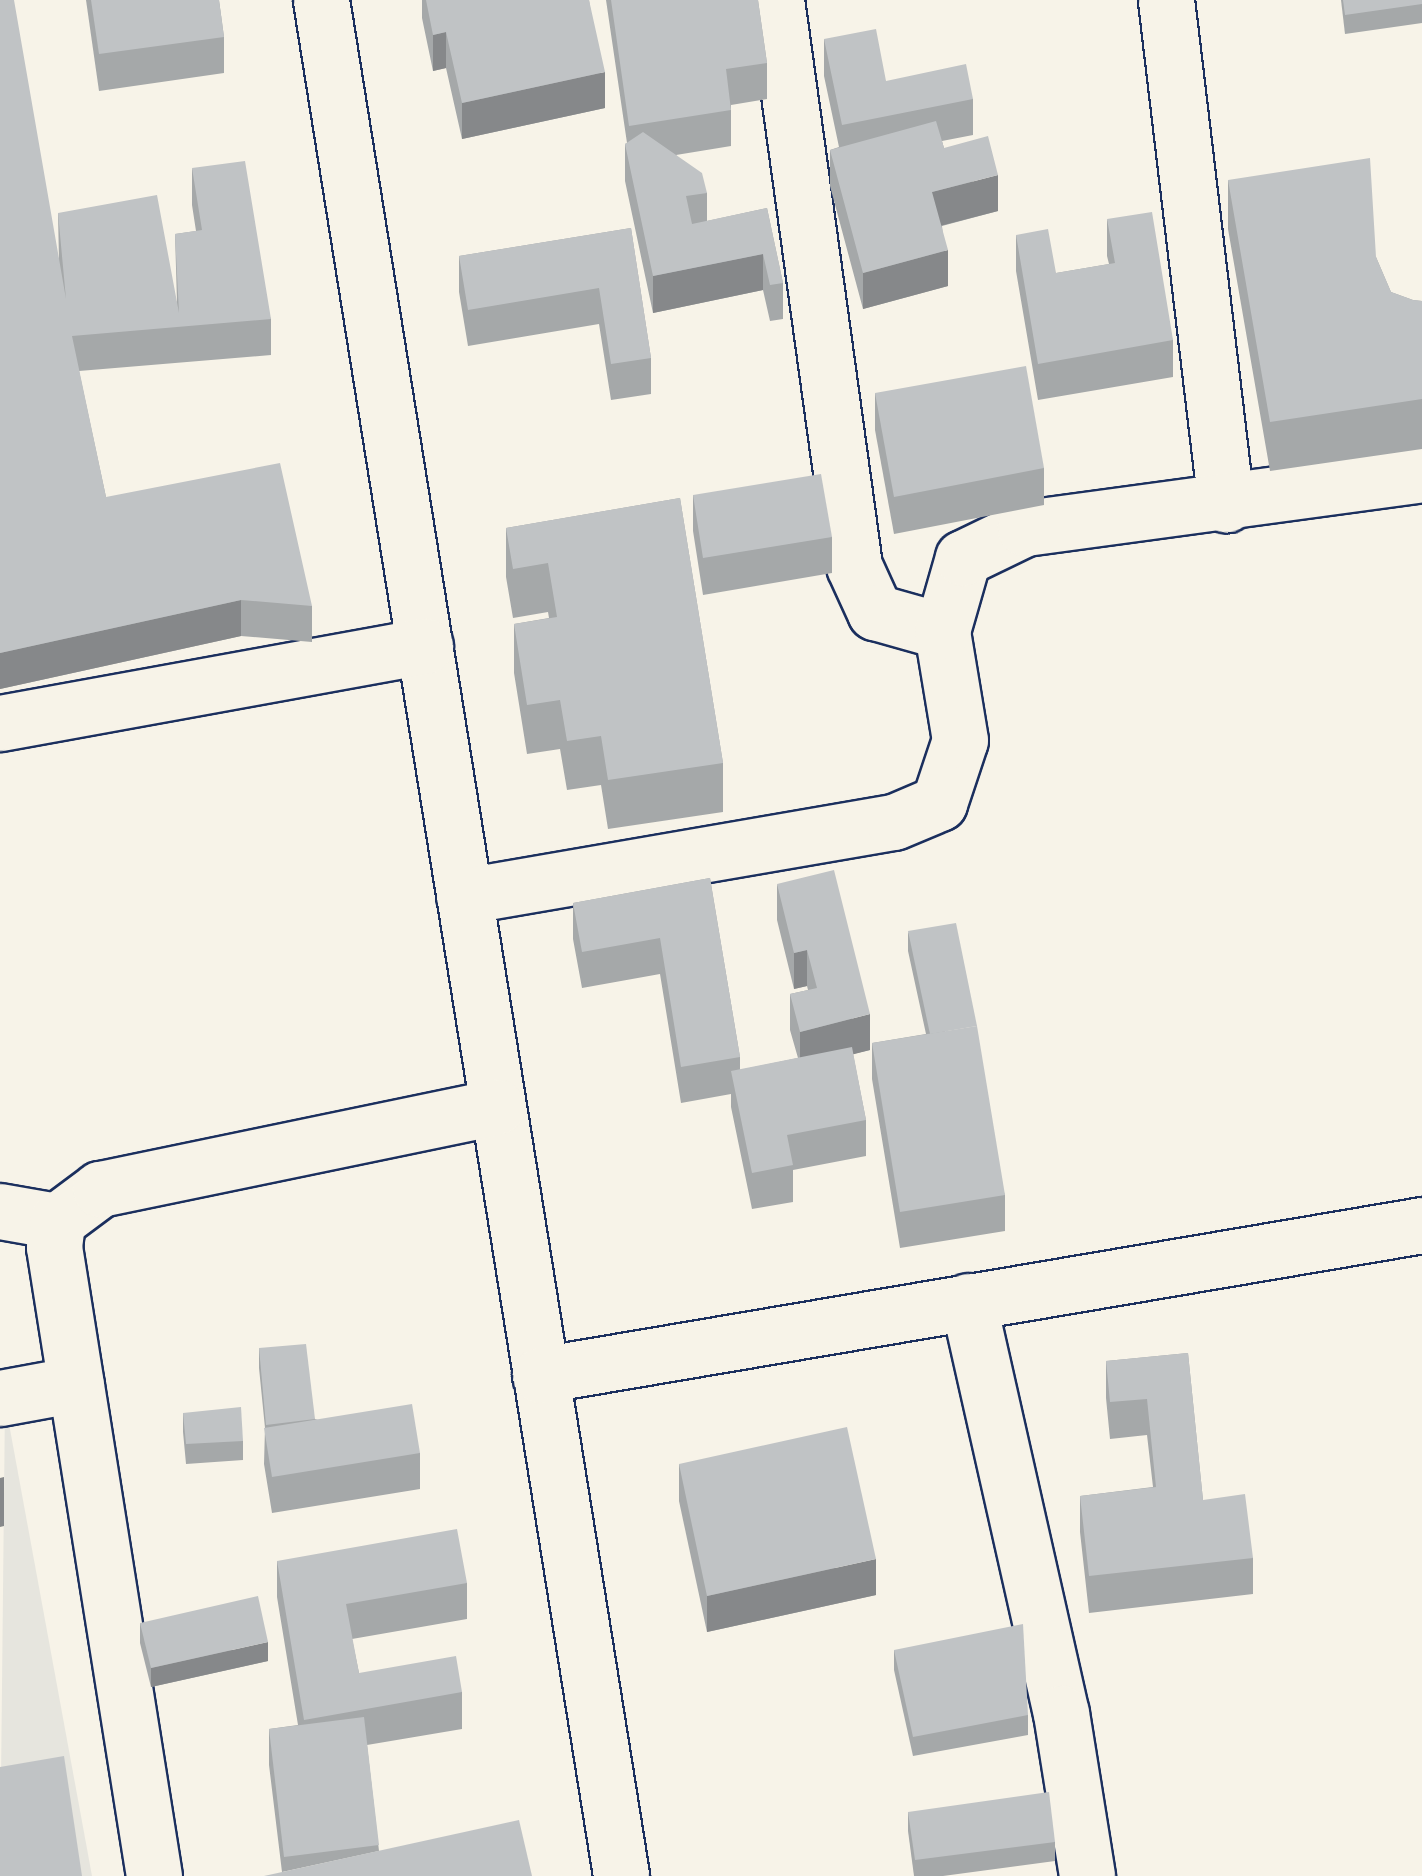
<!DOCTYPE html>
<html>
<head>
<meta charset="utf-8">
<style>
	body { margin:0 }
	#map { position:relative; width:1422px; height:1876px; overflow:hidden; background:#f7f3e8; font-family:"Playpen Sans",sans-serif }
	div>[style] { position:absolute }
	[style*='--x'] { left:calc(var(--x)*1px); top:calc(var(--y)*1px); width:calc(var(--w)*1px); rotate:calc(var(--a)*1deg) }
	.built>* { inset:0; background:#e6e5de }
	.roads { filter:drop-shadow(2px 0 #1b2f5e) drop-shadow(-2px 0 #1b2f5e) drop-shadow(0 2px #1b2f5e) drop-shadow(0 -2px #1b2f5e) }
	.minor>* { height:55px; margin:-27.5px; padding:0 27.5px; transform-origin:27.5px; border-radius:27.5px; background:#f7f3e8 }
	.wall>* { inset:0; background:#a5a8a9 }
	.shaded-wall>* { inset:0; background:#86888a }
	.building>* { inset:0; background:#c0c3c5 }
	span { translate:-50% -50%; white-space:nowrap; text-align:center; line-height:1.15; -webkit-text-stroke:8px #f7f3e8; paint-order:stroke }
</style>
</head>
<body>
<div id="map">
	<div class="built">
		<div style="clip-path:polygon(5px 1402px,92px 1876px,0 1876px)"></div>
	</div>
	<div class="roads">
		<div class="minor">
			<div style="--x:321;--y:0;--w:1900;--a:80.91"></div>
			<div style="--x:776;--y:0;--w:571;--a:82.15"></div>
			<div style="--x:854;--y:566;--w:51;--a:65.5"></div>
			<div style="--x:875;--y:612;--w:70;--a:15.8"></div>
			<div style="--x:1166;--y:0;--w:508;--a:83.21"></div>
			<div style="--x:0;--y:723;--w:432;--a:-10.3"></div>
			<div style="--x:464;--y:896;--w:436;--a:-9.8"></div>
			<div style="--x:894;--y:822;--w:49;--a:-22.9"></div>
			<div style="--x:939;--y:803;--w:66;--a:-71.6"></div>
			<div style="--x:960;--y:740;--w:110;--a:-99.4"></div>
			<div style="--x:942;--y:631;--w:76;--a:-74"></div>
			<div style="--x:963;--y:558;--w:69;--a:-25.8"></div>
			<div style="--x:1025;--y:528;--w:401;--a:-7.7"></div>
			<div style="--x:0;--y:1211;--w:58;--a:10"></div>
			<div style="--x:968;--y:1301;--w:422;--a:77.3"></div>
			<div style="--x:1061;--y:1713;--w:165;--a:80.9"></div>
			<div style="--x:540;--y:1375;--w:895;--a:-9.65"></div>
			<div style="--x:0;--y:1398;--w:77;--a:-10.4"></div>
			<div style="--x:154;--y:1876;--w:637;--a:-99.03"></div>
			<div style="--x:54;--y:1247;--w:26;--a:-83"></div>
			<div style="--x:57;--y:1221;--w:54;--a:-36.7"></div>
			<div style="--x:100;--y:1189;--w:405;--a:-11.7"></div>
		</div>
	</div>
	<div class="wall">
		<div style="clip-path:polygon(0 0,59px 261px,58px 213px,177px 302px,175px 234px,196px 231px,192px 205px,192px 168px,271px 319px,271px 355px,79px 371px,106px 497px,312px 606px,312px 642px,241px 636px,0 689px)"></div>
		<div style="clip-path:polygon(86px 0,219px 0,224px 37px,224px 73px,99px 91px)"></div>
		<div style="clip-path:polygon(422px 0,589px 0,605px 108px,462px 139px,446px 68px,433px 71px,422px 18px)"></div>
		<div style="clip-path:polygon(606px 0,758px 0,767px 63px,767px 99px,731px 105px,731px 146px,676px 155px,707px 193px,707px 221px,767px 208px,783px 283px,783px 319px,770px 321px,763px 290px,653px 313px,625px 181px,625px 144px,627px 143px)"></div>
		<div style="clip-path:polygon(1341px 0,1422px 0,1422px 23px,1345px 34px)"></div>
		<div style="clip-path:polygon(824px 39px,886px 81px,973px 99px,973px 135px,942px 141px,944px 148px,998px 211px,942px 226px,948px 286px,863px 309px,830px 186px,830px 150px,839px 147px,824px 76px)"></div>
		<div style="clip-path:polygon(1228px 180px,1376px 257px,1391px 292px,1413px 300px,1422px 301px,1422px 449px,1270px 471px,1228px 229px)"></div>
		<div style="clip-path:polygon(1107px 219px,1173px 340px,1173px 377px,1038px 400px,1016px 271px,1016px 235px,1056px 273px,1109px 264px,1107px 256px)"></div>
		<div style="clip-path:polygon(631px 228px,651px 358px,651px 394px,611px 400px,599px 324px,468px 346px,459px 292px,459px 256px)"></div>
		<div style="clip-path:polygon(875px 393px,1044px 468px,1044px 505px,894px 534px,875px 430px)"></div>
		<div style="clip-path:polygon(693px 495px,832px 537px,832px 573px,703px 595px,693px 531px)"></div>
		<div style="clip-path:polygon(680px 498px,723px 763px,723px 812px,608px 829px,601px 785px,567px 790px,560px 749px,527px 754px,514px 673px,514px 624px,549px 618px,548px 612px,513px 618px,506px 577px,506px 528px)"></div>
		<div style="clip-path:polygon(710px 878px,740px 1057px,740px 1070px,798px 1058px,790px 1030px,790px 994px,808px 990px,807px 986px,794px 989px,777px 920px,777px 884px,870px 1050px,853px 1054px,866px 1120px,866px 1156px,793px 1170px,793px 1202px,752px 1209px,731px 1107px,731px 1094px,681px 1103px,660px 974px,582px 988px,573px 939px,573px 903px)"></div>
		<div style="clip-path:polygon(908px 931px,1005px 1195px,1005px 1231px,900px 1248px,872px 1079px,872px 1043px,926px 1034px,908px 951px)"></div>
		<div style="clip-path:polygon(259px 1348px,315px 1419px,420px 1453px,420px 1489px,272px 1513px,264px 1464px,265px 1428px,259px 1368px)"></div>
		<div style="clip-path:polygon(1188px 1353px,1203px 1500px,1253px 1558px,1253px 1594px,1089px 1613px,1080px 1532px,1080px 1496px,1153px 1487px,1147px 1435px,1110px 1439px,1106px 1398px,1106px 1361px)"></div>
		<div style="clip-path:polygon(183px 1413px,243px 1441px,243px 1460px,186px 1464px,183px 1432px)"></div>
		<div style="clip-path:polygon(679px 1464px,876px 1595px,707px 1632px,679px 1501px)"></div>
		<div style="clip-path:polygon(277px 1561px,467px 1583px,467px 1619px,352px 1639px,359px 1673px,462px 1692px,462px 1729px,367px 1745px,379px 1851px,282px 1872px,269px 1765px,269px 1729px,298px 1725px,277px 1597px)"></div>
		<div style="clip-path:polygon(140px 1623px,268px 1661px,151px 1687px,140px 1643px)"></div>
		<div style="clip-path:polygon(894px 1650px,1028px 1715px,1028px 1735px,913px 1756px,894px 1670px)"></div>
		<div style="clip-path:polygon(908px 1812px,1055px 1842px,1055px 1861px,943px 1876px,914px 1876px,908px 1831px)"></div>
	</div>
	<div class="shaded-wall">
		<div style="clip-path:polygon(446px 32px,446px 68px,433px 71px,433px 35px)"></div>
		<div style="clip-path:polygon(605px 72px,605px 108px,462px 139px,462px 103px)"></div>
		<div style="clip-path:polygon(998px 175px,998px 211px,932px 228px,932px 192px)"></div>
		<div style="clip-path:polygon(948px 250px,948px 286px,863px 309px,863px 273px)"></div>
		<div style="clip-path:polygon(763px 254px,763px 290px,653px 313px,653px 276px)"></div>
		<div style="clip-path:polygon(241px 600px,241px 636px,0 689px,0 653px)"></div>
		<div style="clip-path:polygon(807px 950px,807px 986px,794px 989px,794px 953px)"></div>
		<div style="clip-path:polygon(870px 1014px,870px 1050px,800px 1068px,800px 1032px)"></div>
		<div style="clip-path:polygon(4px 1477px,4px 1526px,0 1527px,0 1478px)"></div>
		<div style="clip-path:polygon(876px 1559px,876px 1595px,707px 1632px,707px 1596px)"></div>
		<div style="clip-path:polygon(268px 1642px,268px 1661px,151px 1687px,151px 1668px)"></div>
	</div>
	<div class="building">
		<div style="clip-path:polygon(0 0,14px 0,66px 299px,58px 213px,157px 195px,179px 313px,175px 234px,202px 230px,192px 168px,245px 161px,271px 319px,72px 336px,106px 497px,280px 463px,312px 606px,241px 600px,0 653px)"></div>
		<div style="clip-path:polygon(91px 0,219px 0,224px 37px,99px 54px)"></div>
		<div style="clip-path:polygon(426px 0,589px 0,605px 72px,462px 103px,446px 32px,433px 35px)"></div>
		<div style="clip-path:polygon(611px 0,758px 0,767px 63px,726px 69px,731px 110px,629px 126px)"></div>
		<div style="clip-path:polygon(1343px 0,1422px 0,1422px 4px,1345px 15px)"></div>
		<div style="clip-path:polygon(876px 29px,886px 81px,966px 64px,973px 99px,842px 125px,824px 39px)"></div>
		<div style="clip-path:polygon(936px 121px,944px 148px,988px 136px,998px 175px,932px 192px,948px 250px,863px 273px,830px 150px)"></div>
		<div style="clip-path:polygon(643px 132px,702px 173px,707px 193px,686px 196px,692px 224px,767px 208px,783px 283px,770px 285px,763px 254px,653px 276px,625px 144px)"></div>
		<div style="clip-path:polygon(1370px 158px,1376px 257px,1391px 292px,1413px 300px,1422px 301px,1422px 399px,1270px 422px,1228px 180px)"></div>
		<div style="clip-path:polygon(1152px 212px,1173px 340px,1038px 364px,1016px 235px,1048px 229px,1056px 273px,1115px 263px,1107px 219px)"></div>
		<div style="clip-path:polygon(631px 228px,651px 358px,611px 364px,599px 288px,468px 310px,459px 256px)"></div>
		<div style="clip-path:polygon(1026px 366px,1044px 468px,894px 497px,875px 393px)"></div>
		<div style="clip-path:polygon(821px 474px,832px 537px,703px 558px,693px 495px)"></div>
		<div style="clip-path:polygon(680px 498px,723px 763px,608px 780px,601px 736px,567px 741px,560px 700px,527px 705px,514px 624px,557px 617px,548px 563px,513px 569px,506px 528px)"></div>
		<div style="clip-path:polygon(834px 870px,870px 1014px,800px 1032px,790px 994px,817px 988px,807px 950px,794px 953px,777px 884px)"></div>
		<div style="clip-path:polygon(710px 878px,740px 1057px,681px 1067px,660px 938px,582px 952px,573px 903px)"></div>
		<div style="clip-path:polygon(956px 923px,977px 1026px,930px 1034px,908px 931px)"></div>
		<div style="clip-path:polygon(977px 1026px,1005px 1195px,900px 1212px,872px 1043px)"></div>
		<div style="clip-path:polygon(852px 1047px,866px 1120px,787px 1135px,793px 1165px,752px 1173px,731px 1071px)"></div>
		<div style="clip-path:polygon(306px 1344px,315px 1419px,266px 1425px,259px 1348px)"></div>
		<div style="clip-path:polygon(1188px 1353px,1203px 1500px,1245px 1494px,1253px 1558px,1089px 1576px,1080px 1496px,1156px 1487px,1147px 1399px,1110px 1402px,1106px 1361px)"></div>
		<div style="clip-path:polygon(412px 1404px,420px 1453px,272px 1477px,264px 1428px)"></div>
		<div style="clip-path:polygon(241px 1407px,243px 1441px,186px 1444px,183px 1413px)"></div>
		<div style="clip-path:polygon(847px 1427px,876px 1559px,707px 1596px,679px 1464px)"></div>
		<div style="clip-path:polygon(457px 1529px,467px 1583px,346px 1604px,359px 1673px,456px 1656px,462px 1692px,304px 1720px,277px 1561px)"></div>
		<div style="clip-path:polygon(258px 1596px,268px 1642px,151px 1668px,140px 1623px)"></div>
		<div style="clip-path:polygon(1023px 1624px,1028px 1715px,913px 1737px,894px 1650px)"></div>
		<div style="clip-path:polygon(364px 1717px,379px 1845px,284px 1857px,269px 1729px)"></div>
		<div style="clip-path:polygon(64px 1756px,82px 1876px,0 1876px,0 1767px)"></div>
		<div style="clip-path:polygon(1049px 1792px,1055px 1842px,915px 1860px,908px 1812px)"></div>
		<div style="clip-path:polygon(519px 1820px,532px 1876px,264px 1876px)"></div>
	</div>
</div>
</body>
</html>
